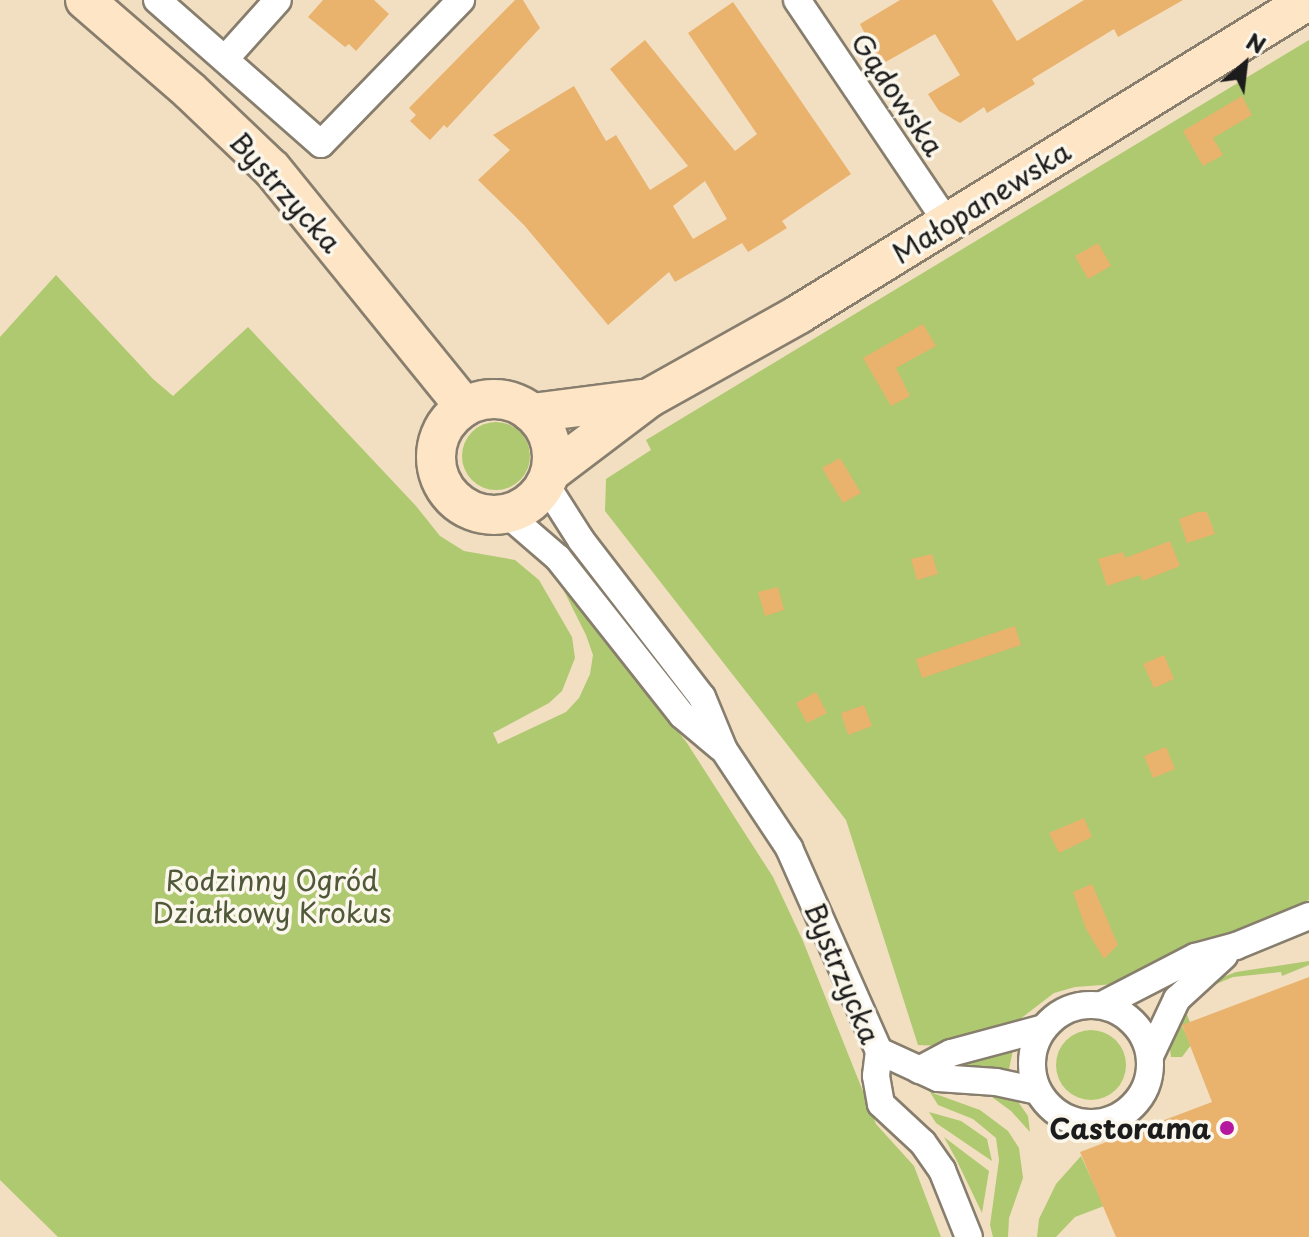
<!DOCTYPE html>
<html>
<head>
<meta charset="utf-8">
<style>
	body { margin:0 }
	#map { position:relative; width:1309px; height:1237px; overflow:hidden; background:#f2dfc1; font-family:"Playpen Sans",sans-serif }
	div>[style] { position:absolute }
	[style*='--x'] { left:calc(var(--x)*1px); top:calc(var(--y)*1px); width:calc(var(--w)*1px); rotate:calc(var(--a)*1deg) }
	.green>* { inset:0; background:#aec96f }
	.round { border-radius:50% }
	.building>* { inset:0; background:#e9b26d }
	.roads { filter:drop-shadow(2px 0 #877e6e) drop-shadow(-2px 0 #877e6e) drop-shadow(0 2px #877e6e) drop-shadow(0 -2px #877e6e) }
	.street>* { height:26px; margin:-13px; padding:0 13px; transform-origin:13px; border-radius:13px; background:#fff }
	.street>.ring { margin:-13px; padding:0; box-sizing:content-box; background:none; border:26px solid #fff; border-radius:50% }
	.secondary>* { height:38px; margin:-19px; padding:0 19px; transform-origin:19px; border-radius:19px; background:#fde5c5 }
	.secondary>.ring { margin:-19px; padding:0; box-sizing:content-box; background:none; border:38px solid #fde5c5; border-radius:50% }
	.dots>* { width:22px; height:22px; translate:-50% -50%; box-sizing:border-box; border:4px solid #fbf7ec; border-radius:50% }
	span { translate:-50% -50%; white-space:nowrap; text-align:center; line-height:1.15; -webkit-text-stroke:7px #fbf7ec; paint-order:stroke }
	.street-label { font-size:28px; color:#1c1c1c }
	.park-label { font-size:28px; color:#4f5939 }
	.poi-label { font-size:28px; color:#1c1c1c; font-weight:700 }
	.right { translate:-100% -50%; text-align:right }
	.north { position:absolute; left:1205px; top:24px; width:80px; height:80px; -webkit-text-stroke:6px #fbf7ec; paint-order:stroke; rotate:28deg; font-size:22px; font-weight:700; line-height:32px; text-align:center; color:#1c1c1c }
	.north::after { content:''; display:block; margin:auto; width:28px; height:36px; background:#1c1c1c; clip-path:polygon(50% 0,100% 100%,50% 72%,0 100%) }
</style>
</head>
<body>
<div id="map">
	<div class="green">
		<div style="clip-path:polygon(1309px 40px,1309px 900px,1115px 984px,1075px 987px,1054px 993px,1011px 1026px,943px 1046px,918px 1045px,846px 820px,605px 511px,606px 479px,651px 450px,646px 440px)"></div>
		<div style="clip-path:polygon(56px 275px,153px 379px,173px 396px,248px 327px,416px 506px,440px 536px,464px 551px,515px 560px,539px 580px,572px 637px,575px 658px,562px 691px,549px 703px,493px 733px,498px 744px,566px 712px,579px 698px,590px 674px,593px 655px,586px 635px,556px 575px,687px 743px,773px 877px,803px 941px,876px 1124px,914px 1166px,941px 1237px,58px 1237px,0 1180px,0 337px)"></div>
		<div class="round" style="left:462px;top:422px;width:68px;height:68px"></div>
		<div style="clip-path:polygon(1309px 961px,1309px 965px,1282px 976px,1281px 972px,1233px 977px,1209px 987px,1185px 1010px,1190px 1022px,1182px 1026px,1191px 1045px,1182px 1057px,1171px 1057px,1169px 1042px,1177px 1016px,1208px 983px,1236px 972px)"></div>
		<div class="round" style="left:1056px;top:1030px;width:70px;height:70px"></div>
		<div style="clip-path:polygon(1013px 1050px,1008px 1074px,945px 1066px)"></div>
		<div style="clip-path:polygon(930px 1092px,980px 1110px,1008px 1131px,1019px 1148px,1023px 1178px,1009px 1218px,1008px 1237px,993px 1237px,990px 1225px,999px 1160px,996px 1138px,973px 1119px,938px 1105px)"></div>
		<div style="clip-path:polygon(985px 1092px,1016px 1099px,1028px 1116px,1030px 1132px,1011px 1111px)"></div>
		<div style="clip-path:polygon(929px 1112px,961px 1121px,987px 1139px,992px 1161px,936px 1123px)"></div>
		<div style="clip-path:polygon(944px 1137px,989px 1171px,982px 1213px,956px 1159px)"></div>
		<div style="clip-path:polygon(1081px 1156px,1104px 1206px,1075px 1217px,1056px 1237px,1037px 1237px,1039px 1219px,1056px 1184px)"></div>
	</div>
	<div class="building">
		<div style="clip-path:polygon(323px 0,374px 0,389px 14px,356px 51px,349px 44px,345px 47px,308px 17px)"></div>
		<div style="clip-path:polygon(515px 0,523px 0,540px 28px,447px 128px,444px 125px,430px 140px,410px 121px,416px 115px,409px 108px)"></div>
		<div style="clip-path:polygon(900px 0,992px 0,1017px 41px,1084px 0,1183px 0,1118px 37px,1114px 29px,1032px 79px,1035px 84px,987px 113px,984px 107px,960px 123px,939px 111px,928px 94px,960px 75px,935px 34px,882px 64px,870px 44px,860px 24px)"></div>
		<div style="clip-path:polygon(evenodd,733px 2px,851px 174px,782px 221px,787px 228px,748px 252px,742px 243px,675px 282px,669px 272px,608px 325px,524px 225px,478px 180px,510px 150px,493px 135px,574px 86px,606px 141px,616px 135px,650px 190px,688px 166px,610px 69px,645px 40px,735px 151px,757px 134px,688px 33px,733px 2px,705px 181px,727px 219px,693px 239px,673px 206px,705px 181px)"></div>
		<div style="clip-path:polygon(1242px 96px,1252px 115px,1213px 138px,1223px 155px,1203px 166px,1183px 131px)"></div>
		<div style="clip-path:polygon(1098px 243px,1111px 266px,1088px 279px,1075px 256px)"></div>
		<div style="clip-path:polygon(923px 324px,936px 346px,896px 368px,910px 396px,891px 406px,863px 358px)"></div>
		<div style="clip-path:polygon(840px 458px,861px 493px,843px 503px,822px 468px)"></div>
		<div style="clip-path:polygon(1198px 512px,1207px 512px,1215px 534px,1187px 543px,1179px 519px)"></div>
		<div style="clip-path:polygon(1170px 541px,1180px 566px,1142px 581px,1140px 575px,1107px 586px,1098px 559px,1123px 552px,1125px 558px)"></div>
		<div style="clip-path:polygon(932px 554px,938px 574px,917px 580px,911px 559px)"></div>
		<div style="clip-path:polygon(778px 587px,784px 610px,765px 616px,758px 592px)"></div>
		<div style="clip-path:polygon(1015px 626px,1021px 645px,922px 678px,916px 659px)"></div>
		<div style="clip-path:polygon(1164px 655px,1174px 679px,1154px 688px,1143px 664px)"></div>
		<div style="clip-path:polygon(816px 692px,827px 713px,807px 723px,796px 703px)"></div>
		<div style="clip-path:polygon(864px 705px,872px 726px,848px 735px,841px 713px)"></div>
		<div style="clip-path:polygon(1166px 747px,1175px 769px,1153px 778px,1144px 756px)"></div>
		<div style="clip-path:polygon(1084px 818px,1092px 837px,1059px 853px,1049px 833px)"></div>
		<div style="clip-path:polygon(1092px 884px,1118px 945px,1104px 959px,1086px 929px,1073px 892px)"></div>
		<div style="clip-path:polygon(1309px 977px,1309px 1237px,1116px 1237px,1080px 1152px,1212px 1102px,1182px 1025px)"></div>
	</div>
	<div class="roads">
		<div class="street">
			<div style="--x:157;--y:0;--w:218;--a:41.3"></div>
			<div style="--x:321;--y:144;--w:201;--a:-45.8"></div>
			<div style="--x:797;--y:0;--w:268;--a:56"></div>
			<div style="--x:225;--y:59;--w:79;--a:-48.1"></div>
			<div style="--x:546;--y:485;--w:65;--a:57.5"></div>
			<div style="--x:581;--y:540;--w:198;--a:52.4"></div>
			<div style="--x:702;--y:697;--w:57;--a:67.5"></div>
			<div style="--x:724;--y:750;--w:118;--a:56.4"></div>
			<div style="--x:789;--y:848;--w:222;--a:66.1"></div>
			<div style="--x:879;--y:1051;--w:25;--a:97"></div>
			<div style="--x:876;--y:1076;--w:28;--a:80"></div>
			<div style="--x:881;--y:1104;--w:57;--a:42.9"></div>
			<div style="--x:923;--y:1143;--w:33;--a:55"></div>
			<div style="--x:942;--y:1170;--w:72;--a:68.1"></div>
			<div style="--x:507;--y:514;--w:67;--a:40.8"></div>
			<div style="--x:558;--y:558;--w:200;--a:51.7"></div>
			<div style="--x:682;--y:715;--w:51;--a:40.2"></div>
			<div class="ring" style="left:1032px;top:1005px;width:92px;height:92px"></div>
			<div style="--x:1102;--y:1005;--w:105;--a:-27.3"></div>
			<div style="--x:1195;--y:957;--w:42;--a:-15"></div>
			<div style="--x:1236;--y:946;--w:79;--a:-22.3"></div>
			<div style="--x:879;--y:1051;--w:65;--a:24.6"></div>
			<div style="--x:938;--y:1078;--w:58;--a:3.9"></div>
			<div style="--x:996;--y:1082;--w:43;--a:12.1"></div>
			<div style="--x:1150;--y:1056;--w:63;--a:-64.7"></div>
			<div style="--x:1177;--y:999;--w:64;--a:-42.5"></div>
			<div style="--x:919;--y:1070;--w:36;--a:-28"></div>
			<div style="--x:951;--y:1053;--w:96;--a:-15"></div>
		</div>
		<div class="secondary">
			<div style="--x:85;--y:0;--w:139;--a:40.9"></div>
			<div style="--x:190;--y:91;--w:113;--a:43.6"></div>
			<div style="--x:272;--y:169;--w:306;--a:51"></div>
			<div class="ring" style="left:436px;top:399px;width:78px;height:78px"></div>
			<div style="--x:532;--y:413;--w:112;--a:-7.2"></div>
			<div style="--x:551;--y:472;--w:123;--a:-37.1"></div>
			<div style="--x:649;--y:398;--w:172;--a:-29.2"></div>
			<div style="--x:799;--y:314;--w:599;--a:-31.62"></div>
		</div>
	</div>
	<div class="dots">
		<div style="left:1227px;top:1128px;background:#b5179e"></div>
	</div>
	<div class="street-label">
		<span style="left:898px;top:94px;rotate:56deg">Gądowska</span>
		<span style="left:286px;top:192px;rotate:48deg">Bystrzycka</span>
		<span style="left:981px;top:202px;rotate:-32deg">Małopanewska</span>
		<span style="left:843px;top:973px;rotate:67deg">Bystrzycka</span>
	</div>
	<div class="park-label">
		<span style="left:272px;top:896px">Rodzinny Ogród<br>Działkowy Krokus</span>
	</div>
	<div class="poi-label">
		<span class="right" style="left:1211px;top:1128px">Castorama</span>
	</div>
	<div class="north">N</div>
</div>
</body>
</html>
